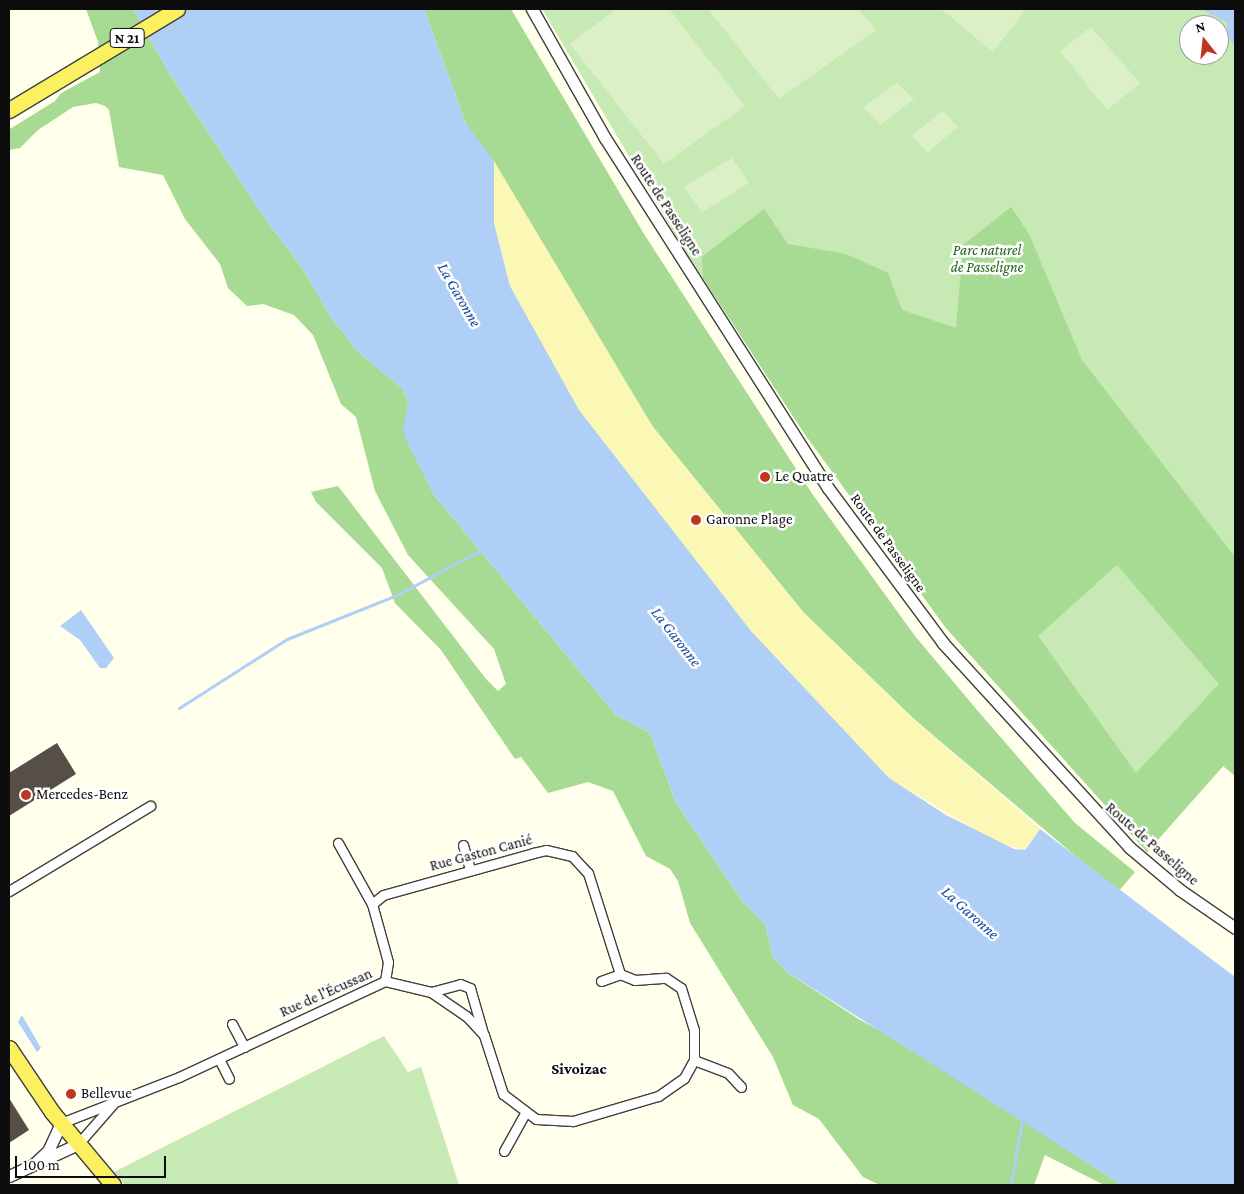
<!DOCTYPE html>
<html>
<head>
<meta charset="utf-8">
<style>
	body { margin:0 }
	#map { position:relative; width:1244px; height:1194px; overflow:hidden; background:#ffffeb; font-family:"Crimson Pro",serif }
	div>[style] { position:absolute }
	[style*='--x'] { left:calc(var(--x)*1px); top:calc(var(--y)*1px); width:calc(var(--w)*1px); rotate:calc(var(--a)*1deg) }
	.green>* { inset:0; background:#c7e9b4 }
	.forest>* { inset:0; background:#a7da93 }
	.sand>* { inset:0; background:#fbf8b6 }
	.pitch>* { inset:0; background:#dbf0c6 }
	.water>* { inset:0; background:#afcff7 }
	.stream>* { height:3px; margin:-1.5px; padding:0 1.5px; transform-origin:1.5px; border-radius:1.5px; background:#afcff7 }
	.building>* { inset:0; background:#554f48 }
	.roads { filter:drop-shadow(1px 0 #3f3f3f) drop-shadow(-1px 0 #3f3f3f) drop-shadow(0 1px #3f3f3f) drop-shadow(0 -1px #3f3f3f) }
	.minor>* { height:9px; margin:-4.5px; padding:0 4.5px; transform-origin:4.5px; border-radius:4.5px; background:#fff }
	.tertiary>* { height:11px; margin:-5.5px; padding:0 5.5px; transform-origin:5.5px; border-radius:5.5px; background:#fff }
	.primary>* { height:15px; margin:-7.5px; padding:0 7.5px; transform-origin:7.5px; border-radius:7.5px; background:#fbf05f }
	.dots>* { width:14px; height:14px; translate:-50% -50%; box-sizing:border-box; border:2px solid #fff; border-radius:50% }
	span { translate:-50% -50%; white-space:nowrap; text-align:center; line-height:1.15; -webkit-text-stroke:5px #fff; paint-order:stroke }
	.shield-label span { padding:1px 4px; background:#fff; border:1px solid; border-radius:4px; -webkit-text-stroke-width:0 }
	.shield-label { font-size:14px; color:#0c0c0c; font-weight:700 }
	.street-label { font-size:15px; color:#0c0c0c }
	.park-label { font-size:15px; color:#1e641c; font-style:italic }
	.poi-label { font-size:15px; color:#0c0c0c }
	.left { translate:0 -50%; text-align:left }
	.water-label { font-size:16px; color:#144a9f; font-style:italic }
	.neighbourhood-label { font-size:16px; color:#0c0c0c; font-weight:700 }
	.frame { position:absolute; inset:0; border:10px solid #0c0c0c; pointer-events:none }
	.north { position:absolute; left:1179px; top:15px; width:50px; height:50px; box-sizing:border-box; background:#fff; border:1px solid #9e9e9e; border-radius:50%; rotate:344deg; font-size:14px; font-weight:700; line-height:20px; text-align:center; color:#0c0c0c }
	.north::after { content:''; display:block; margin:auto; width:18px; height:22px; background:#be3622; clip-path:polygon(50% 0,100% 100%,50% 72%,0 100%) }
	.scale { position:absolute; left:15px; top:1156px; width:151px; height:22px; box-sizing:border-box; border:2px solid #0c0c0c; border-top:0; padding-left:6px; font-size:15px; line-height:18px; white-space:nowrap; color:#0c0c0c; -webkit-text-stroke:4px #fff; paint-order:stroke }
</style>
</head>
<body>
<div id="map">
	<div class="green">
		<div style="clip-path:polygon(evenodd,542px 9px,1235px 9px,1235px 753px,1147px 852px,946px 628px,804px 433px,682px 246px,542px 9px,1189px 25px,1219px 25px,1219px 55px,1189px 55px,1189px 25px)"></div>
		<div style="clip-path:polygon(384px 1036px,408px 1072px,421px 1067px,459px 1185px,125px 1185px,114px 1172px)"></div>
	</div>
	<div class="forest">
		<div style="clip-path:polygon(86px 9px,133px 9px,168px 71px,266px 220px,301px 266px,331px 317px,357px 351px,403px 389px,408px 402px,412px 450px,434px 495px,616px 715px,650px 733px,676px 803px,744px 903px,765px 924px,773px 957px,787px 972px,860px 1020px,909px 1046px,1122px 1185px,1104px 1185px,1045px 1155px,1034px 1185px,880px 1185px,863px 1177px,819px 1119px,793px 1105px,773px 1057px,690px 923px,678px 881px,670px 869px,646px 856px,613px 791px,588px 782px,548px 793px,521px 757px,515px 759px,441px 650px,395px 603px,382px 568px,316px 502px,311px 492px,338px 486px,486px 679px,498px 691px,506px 684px,494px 649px,408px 555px,375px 491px,356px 417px,341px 404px,313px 335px,294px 315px,263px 304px,247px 306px,228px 288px,220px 264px,185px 219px,163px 175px,119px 167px,109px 110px,105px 106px,96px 103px,73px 107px,38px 130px,20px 148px,9px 150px,10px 129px,55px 101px,61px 93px,100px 72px,98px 42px)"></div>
		<div style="clip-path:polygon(424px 9px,511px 9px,644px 234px,813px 495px,915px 636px,977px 710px,1075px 823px,1135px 872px,1118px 892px,914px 719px,804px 613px,653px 427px,466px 124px)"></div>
		<div style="clip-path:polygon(evenodd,1011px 207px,1029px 234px,1082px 360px,1235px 557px,1235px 776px,1223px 766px,1147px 852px,946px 628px,804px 433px,703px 278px,702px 257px,764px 209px,788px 244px,846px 254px,888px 273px,902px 310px,956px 328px,963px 245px,1011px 207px,1117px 565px,1219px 684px,1136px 773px,1038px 636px,1117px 565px)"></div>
	</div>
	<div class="sand">
		<div style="clip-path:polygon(494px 161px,653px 427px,804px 613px,914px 719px,1040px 829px,1024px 850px,995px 842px,889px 778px,751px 631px,579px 410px,510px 286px,494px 222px)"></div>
	</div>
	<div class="pitch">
		<div style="clip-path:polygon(616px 9px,669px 9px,745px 106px,664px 164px,570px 44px)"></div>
		<div style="clip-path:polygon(708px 9px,858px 9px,876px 30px,779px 99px)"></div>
		<div style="clip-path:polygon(941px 9px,1026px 9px,993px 52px)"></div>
		<div style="clip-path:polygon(1091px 27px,1140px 83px,1107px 110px,1060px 51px)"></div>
		<div style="clip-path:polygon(897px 83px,914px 99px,880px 125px,863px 107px)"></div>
		<div style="clip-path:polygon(943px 111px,958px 127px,927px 153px,912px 135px)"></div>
		<div style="clip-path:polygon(732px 158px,749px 183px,702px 212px,684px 187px)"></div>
	</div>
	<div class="water">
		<div style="clip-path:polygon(133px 9px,424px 9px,466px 124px,494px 161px,494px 223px,510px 286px,579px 410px,751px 631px,889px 778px,946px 815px,1014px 849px,1025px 850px,1040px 829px,1235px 977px,1235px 1185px,1122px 1185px,787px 972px,773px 957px,765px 924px,744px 903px,676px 803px,650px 733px,616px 715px,434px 495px,406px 440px,403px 430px,408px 402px,403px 389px,357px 351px,331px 317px,301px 266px,266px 220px,168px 71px)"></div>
		<div style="clip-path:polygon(1200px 9px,1235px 9px,1235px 46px,1228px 38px,1227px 22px)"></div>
		<div style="clip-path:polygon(81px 610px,114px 658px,106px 668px,100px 668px,80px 640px,60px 626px)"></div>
		<div style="clip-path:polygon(22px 1015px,41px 1048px,37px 1052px,18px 1022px)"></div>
	</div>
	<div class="stream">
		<div style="--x:179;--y:708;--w:128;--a:-32.6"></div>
		<div style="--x:287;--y:639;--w:118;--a:-21.8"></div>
		<div style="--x:397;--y:595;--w:95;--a:-28.2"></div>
		<div style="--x:1011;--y:1185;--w:71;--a:-80.3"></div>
	</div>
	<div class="building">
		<div style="clip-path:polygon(57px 743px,76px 774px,9px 816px,9px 773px)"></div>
		<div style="clip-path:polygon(9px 1098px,29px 1130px,9px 1143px)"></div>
	</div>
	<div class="roads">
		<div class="minor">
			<div style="--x:463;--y:845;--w:26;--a:74"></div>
			<div style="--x:9;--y:891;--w:165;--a:-31.1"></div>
			<div style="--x:372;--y:904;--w:14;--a:-39"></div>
			<div style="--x:383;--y:895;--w:156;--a:-15.6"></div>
			<div style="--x:533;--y:853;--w:13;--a:-13"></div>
			<div style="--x:546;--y:850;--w:27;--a:13"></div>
			<div style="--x:572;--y:856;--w:23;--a:47"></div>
			<div style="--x:588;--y:873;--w:106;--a:72.4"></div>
			<div style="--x:620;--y:974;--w:16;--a:22"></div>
			<div style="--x:635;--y:980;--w:31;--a:-4"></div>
			<div style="--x:666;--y:978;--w:18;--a:34"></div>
			<div style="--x:681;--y:988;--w:44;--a:72.8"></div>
			<div style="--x:694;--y:1030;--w:30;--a:90"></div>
			<div style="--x:694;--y:1060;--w:21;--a:119"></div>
			<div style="--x:684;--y:1078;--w:32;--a:145"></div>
			<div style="--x:658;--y:1096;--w:89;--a:163.6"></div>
			<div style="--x:573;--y:1121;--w:37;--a:-177"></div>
			<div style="--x:536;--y:1119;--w:41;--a:-142.9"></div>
			<div style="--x:503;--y:1094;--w:62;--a:-107.9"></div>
			<div style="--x:484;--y:1035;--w:26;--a:-133"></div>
			<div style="--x:466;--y:1016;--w:42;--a:-145.6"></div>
			<div style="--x:431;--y:992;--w:47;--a:-166.6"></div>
			<div style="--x:601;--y:981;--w:20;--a:-20"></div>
			<div style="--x:431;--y:992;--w:30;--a:-15"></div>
			<div style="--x:460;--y:984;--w:11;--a:22"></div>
			<div style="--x:470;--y:988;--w:47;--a:73.9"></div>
			<div style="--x:232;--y:1024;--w:26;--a:62"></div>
			<div style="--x:219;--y:1059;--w:22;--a:63"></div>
			<div style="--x:694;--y:1060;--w:36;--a:21"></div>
			<div style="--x:728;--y:1073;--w:19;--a:47"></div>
			<div style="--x:61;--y:1123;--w:127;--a:-21.3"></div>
			<div style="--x:179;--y:1077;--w:227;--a:-25"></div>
			<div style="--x:385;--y:981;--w:19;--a:-81"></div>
			<div style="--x:388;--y:962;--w:60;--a:-105.4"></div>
			<div style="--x:372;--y:904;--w:70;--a:-119.1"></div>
			<div style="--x:78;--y:1144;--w:53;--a:-48.8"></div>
			<div style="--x:504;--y:1151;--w:41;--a:-60.9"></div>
		</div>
		<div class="tertiary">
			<div style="--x:532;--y:9;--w:148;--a:60.5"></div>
			<div style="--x:605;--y:138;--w:415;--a:57.5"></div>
			<div style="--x:828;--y:488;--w:193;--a:53.4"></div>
			<div style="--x:943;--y:643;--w:276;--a:47.6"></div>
			<div style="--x:1129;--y:847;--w:67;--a:40.1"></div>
			<div style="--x:1180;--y:890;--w:67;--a:34.6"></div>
			<div style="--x:35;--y:1163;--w:18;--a:-43"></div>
			<div style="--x:48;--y:1151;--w:31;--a:-65"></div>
			<div style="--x:9;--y:1176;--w:76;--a:-24.9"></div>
		</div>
		<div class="primary">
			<div style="--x:9;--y:110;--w:196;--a:-31"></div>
			<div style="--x:9;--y:1048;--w:77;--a:56.1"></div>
			<div style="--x:52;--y:1112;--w:95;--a:50.1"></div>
		</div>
	</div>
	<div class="dots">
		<div style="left:765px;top:477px;background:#be3622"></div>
		<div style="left:696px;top:520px;background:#be3622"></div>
		<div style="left:26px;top:795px;background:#be3622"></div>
		<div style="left:71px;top:1094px;background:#be3622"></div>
	</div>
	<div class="shield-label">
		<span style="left:127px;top:38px">N 21</span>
	</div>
	<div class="street-label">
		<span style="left:666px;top:205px;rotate:57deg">Route de Passeligne</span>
		<span style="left:888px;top:543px;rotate:54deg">Route de Passeligne</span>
		<span style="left:1152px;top:844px;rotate:41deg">Route de Passeligne</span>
		<span style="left:481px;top:853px;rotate:-15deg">Rue Gaston Canié</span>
		<span style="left:326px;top:993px;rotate:-24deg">Rue de l'Écussan</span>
	</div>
	<div class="park-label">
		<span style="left:987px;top:259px">Parc naturel<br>de Passeligne</span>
	</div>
	<div class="poi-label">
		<span class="left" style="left:775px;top:477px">Le Quatre</span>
		<span class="left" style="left:706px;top:520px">Garonne Plage</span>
		<span class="left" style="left:36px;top:795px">Mercedes-Benz</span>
		<span class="left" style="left:81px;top:1094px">Bellevue</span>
	</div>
	<div class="water-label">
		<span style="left:459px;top:295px;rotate:60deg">La Garonne</span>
		<span style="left:676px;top:637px;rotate:52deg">La Garonne</span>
		<span style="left:970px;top:913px;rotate:42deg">La Garonne</span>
	</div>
	<div class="neighbourhood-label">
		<span style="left:579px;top:1069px">Sivoizac</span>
	</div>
	<div class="frame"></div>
	<div class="north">N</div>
	<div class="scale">100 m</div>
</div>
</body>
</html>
